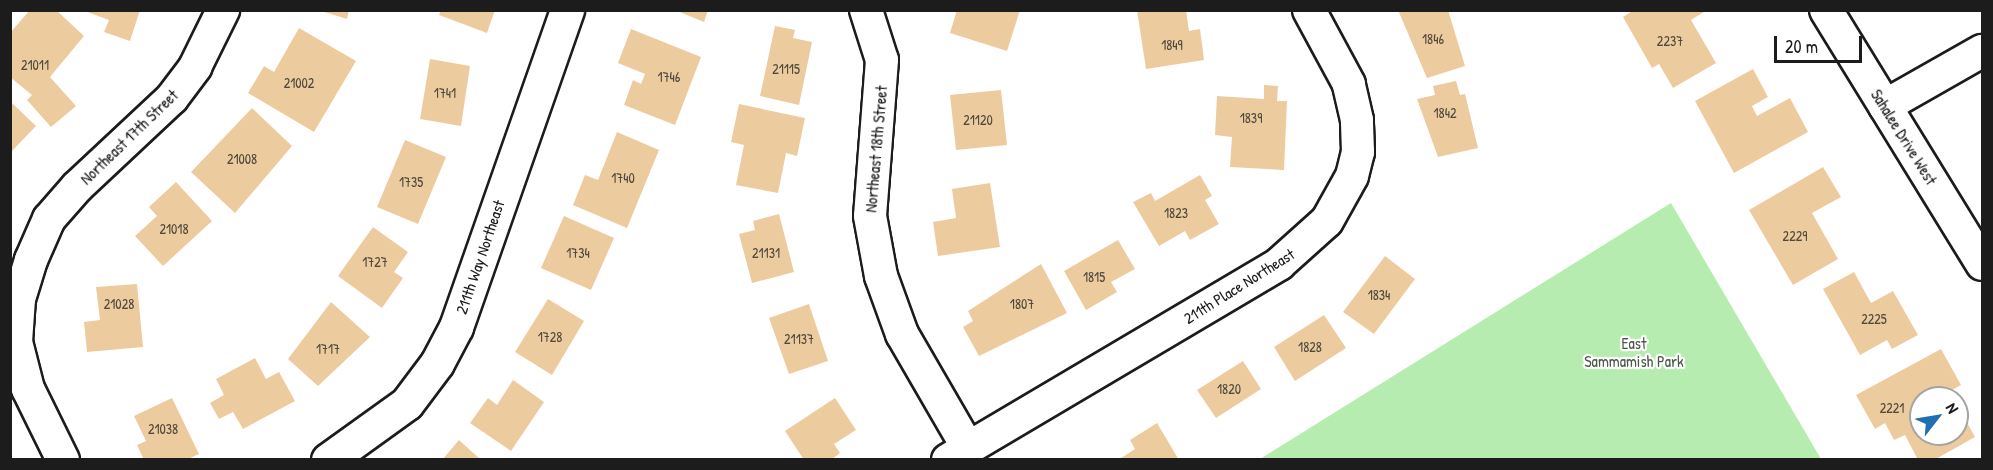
<!DOCTYPE html>
<html>
<head>
<meta charset="utf-8">
<style>
	body { margin:0 }
	#map { position:relative; width:1993px; height:470px; overflow:hidden; background:#fff; font-family:"Patrick Hand",sans-serif }
	div>[style] { position:absolute }
	[style*='--x'] { left:calc(var(--x)*1px); top:calc(var(--y)*1px); width:calc(var(--w)*1px); rotate:calc(var(--a)*1deg) }
	.green>* { inset:0; background:#b6ecaf }
	.building>* { inset:0; background:#eccc9e }
	.roads { filter:drop-shadow(2px 0 #1c1c1c) drop-shadow(-2px 0 #1c1c1c) drop-shadow(0 2px #1c1c1c) drop-shadow(0 -2px #1c1c1c) }
	.minor>* { height:32px; margin:-16px; padding:0 16px; transform-origin:16px; border-radius:16px; background:#fff }
	.tertiary>* { height:33px; margin:-16.5px; padding:0 16.5px; transform-origin:16.5px; border-radius:16.5px; background:#fff }
	span { translate:-50% -50%; white-space:nowrap; text-align:center; line-height:1.15; -webkit-text-stroke:4.5px #fff; paint-order:stroke }
	.number-label { font-size:14px; color:#50483c }
	.number-label span { -webkit-text-stroke-width:0 }
	.street-label { font-size:16px; color:#1c1c1c }
	.park-label { font-size:16px; color:#4a5a48 }
	.frame { position:absolute; inset:0; border:12px solid #1c1c1c; pointer-events:none }
	.north { position:absolute; left:1909px; top:386px; width:60px; height:60px; box-sizing:border-box; background:#fff; border:2px solid #a4a4a4; border-radius:50%; rotate:59deg; font-size:16px; font-weight:700; line-height:24px; text-align:center; color:#1c1c1c }
	.north::after { content:''; display:block; margin:auto; width:21px; height:27px; background:#1f6fb2; clip-path:polygon(50% 0,100% 100%,50% 72%,0 100%) }
	.scale { position:absolute; left:1774px; top:36px; width:88px; height:27px; box-sizing:border-box; border:3px solid #1c1c1c; border-top:0; padding-left:8px; font-size:18px; line-height:21px; white-space:nowrap; color:#1c1c1c; -webkit-text-stroke:4px #fff; paint-order:stroke }
</style>
</head>
<body>
<div id="map">
	<div class="green">
		<div style="clip-path:polygon(1671px 203px,1821px 459px,1260px 459px)"></div>
	</div>
	<div class="building">
		<div style="clip-path:polygon(30px 10px,56px 10px,84px 36px,50px 77px,76px 106px,51px 127px,27px 100px,32px 95px,10px 77px,10px 33px)"></div>
		<div style="clip-path:polygon(82px 10px,140px 10px,130px 41px,104px 32px,109px 20px)"></div>
		<div style="clip-path:polygon(318px 10px,349px 10px,347px 19px)"></div>
		<div style="clip-path:polygon(441px 10px,495px 10px,487px 33px,439px 15px)"></div>
		<div style="clip-path:polygon(675px 10px,708px 10px,704px 22px)"></div>
		<div style="clip-path:polygon(957px 10px,1020px 10px,1007px 51px,950px 33px)"></div>
		<div style="clip-path:polygon(1137px 10px,1186px 10px,1189px 31px,1200px 29px,1204px 60px,1146px 69px)"></div>
		<div style="clip-path:polygon(1398px 10px,1448px 10px,1465px 66px,1427px 78px)"></div>
		<div style="clip-path:polygon(1634px 10px,1707px 10px,1691px 20px,1716px 63px,1673px 88px,1659px 64px,1652px 68px,1623px 17px)"></div>
		<div style="clip-path:polygon(775px 26px,795px 30px,793px 38px,812px 42px,799px 105px,760px 96px)"></div>
		<div style="clip-path:polygon(299px 28px,356px 61px,314px 132px,248px 93px,264px 66px,274px 72px)"></div>
		<div style="clip-path:polygon(631px 29px,701px 57px,675px 125px,624px 105px,633px 80px,641px 84px,645px 74px,618px 63px)"></div>
		<div style="clip-path:polygon(430px 59px,470px 66px,461px 126px,420px 119px)"></div>
		<div style="clip-path:polygon(1753px 69px,1768px 97px,1752px 106px,1757px 116px,1790px 98px,1808px 132px,1734px 173px,1695px 101px)"></div>
		<div style="clip-path:polygon(1456px 81px,1460px 95px,1465px 94px,1478px 148px,1438px 157px,1417px 99px,1435px 95px,1433px 86px)"></div>
		<div style="clip-path:polygon(1264px 85px,1278px 86px,1277px 101px,1287px 101px,1284px 170px,1230px 167px,1232px 137px,1215px 135px,1217px 96px,1264px 99px)"></div>
		<div style="clip-path:polygon(1001px 90px,1007px 145px,956px 150px,950px 95px)"></div>
		<div style="clip-path:polygon(13px 104px,36px 126px,10px 153px,10px 107px)"></div>
		<div style="clip-path:polygon(739px 104px,805px 118px,797px 156px,786px 153px,778px 193px,736px 185px,744px 145px,731px 142px)"></div>
		<div style="clip-path:polygon(252px 108px,292px 146px,235px 213px,191px 172px)"></div>
		<div style="clip-path:polygon(617px 132px,659px 150px,627px 228px,573px 205px,585px 175px,598px 180px)"></div>
		<div style="clip-path:polygon(405px 140px,446px 157px,418px 224px,377px 207px)"></div>
		<div style="clip-path:polygon(1823px 167px,1841px 197px,1812px 213px,1838px 259px,1793px 285px,1749px 210px)"></div>
		<div style="clip-path:polygon(1200px 175px,1212px 196px,1205px 200px,1219px 224px,1190px 240px,1185px 231px,1159px 246px,1133px 202px,1151px 193px,1155px 201px)"></div>
		<div style="clip-path:polygon(176px 182px,212px 221px,163px 266px,135px 236px,157px 216px,149px 207px)"></div>
		<div style="clip-path:polygon(990px 183px,1000px 247px,938px 256px,933px 222px,956px 218px,952px 189px)"></div>
		<div style="clip-path:polygon(779px 214px,794px 272px,752px 283px,739px 234px,755px 230px,753px 221px)"></div>
		<div style="clip-path:polygon(564px 216px,614px 238px,591px 290px,541px 268px)"></div>
		<div style="clip-path:polygon(373px 227px,408px 252px,394px 272px,403px 278px,382px 308px,338px 276px)"></div>
		<div style="clip-path:polygon(1118px 240px,1135px 269px,1111px 282px,1117px 292px,1086px 310px,1064px 271px)"></div>
		<div style="clip-path:polygon(1385px 256px,1415px 279px,1374px 334px,1343px 312px)"></div>
		<div style="clip-path:polygon(1041px 264px,1067px 313px,979px 356px,963px 327px,973px 321px,968px 311px)"></div>
		<div style="clip-path:polygon(1854px 272px,1871px 303px,1893px 291px,1918px 335px,1892px 349px,1887px 340px,1860px 355px,1823px 289px)"></div>
		<div style="clip-path:polygon(137px 284px,143px 347px,87px 352px,84px 322px,100px 320px,96px 287px)"></div>
		<div style="clip-path:polygon(548px 299px,584px 321px,552px 375px,515px 352px)"></div>
		<div style="clip-path:polygon(331px 302px,370px 337px,318px 386px,288px 359px)"></div>
		<div style="clip-path:polygon(809px 304px,828px 361px,789px 374px,769px 318px)"></div>
		<div style="clip-path:polygon(1324px 315px,1346px 348px,1295px 381px,1274px 347px)"></div>
		<div style="clip-path:polygon(1941px 349px,1961px 385px,1938px 398px,1921px 398px,1921px 434px,1957px 434px,1957px 421px,1964px 417px,1975px 437px,1934px 460px,1918px 460px,1905px 435px,1894px 440px,1885px 423px,1875px 429px,1856px 395px)"></div>
		<div style="clip-path:polygon(255px 358px,266px 379px,279px 372px,295px 401px,243px 429px,233px 412px,219px 419px,210px 403px,224px 395px,216px 379px)"></div>
		<div style="clip-path:polygon(1243px 361px,1261px 389px,1216px 418px,1197px 390px)"></div>
		<div style="clip-path:polygon(513px 380px,544px 402px,511px 451px,470px 423px,488px 398px,497px 405px)"></div>
		<div style="clip-path:polygon(172px 398px,199px 454px,186px 460px,144px 460px,137px 445px,146px 441px,134px 416px)"></div>
		<div style="clip-path:polygon(835px 398px,856px 430px,834px 444px,840px 453px,831px 460px,804px 460px,785px 431px)"></div>
		<div style="clip-path:polygon(1157px 423px,1179px 460px,1118px 460px,1135px 449px,1130px 440px)"></div>
		<div style="clip-path:polygon(459px 440px,481px 460px,442px 460px)"></div>
	</div>
	<div class="roads">
		<div class="minor">
			<div style="--x:866;--y:10;--w:52;--a:72.3"></div>
			<div style="--x:882;--y:60;--w:156;--a:94.4"></div>
			<div style="--x:870;--y:216;--w:61;--a:79.6"></div>
			<div style="--x:881;--y:276;--w:62;--a:70.1"></div>
			<div style="--x:902;--y:334;--w:132;--a:59.9"></div>
			<div style="--x:1826;--y:10;--w:298;--a:58.4"></div>
			<div style="--x:1885;--y:106;--w:112;--a:-29.6"></div>
			<div style="--x:63;--y:460;--w:79;--a:-116.2"></div>
			<div style="--x:28;--y:389;--w:49;--a:-104.3"></div>
			<div style="--x:16;--y:342;--w:43;--a:-86"></div>
			<div style="--x:19;--y:299;--w:41;--a:-72.9"></div>
			<div style="--x:31;--y:260;--w:45;--a:-66.3"></div>
			<div style="--x:49;--y:219;--w:43;--a:-48.8"></div>
			<div style="--x:77;--y:187;--w:130;--a:-43.1"></div>
			<div style="--x:172;--y:98;--w:39;--a:-53"></div>
			<div style="--x:195;--y:67;--w:64;--a:-63.8"></div>
			<div style="--x:948;--y:460;--w:385;--a:-30.6"></div>
			<div style="--x:1279;--y:264;--w:64;--a:-41.9"></div>
			<div style="--x:1327;--y:221;--w:51;--a:-60.9"></div>
			<div style="--x:1352;--y:176;--w:25;--a:-76"></div>
			<div style="--x:1358;--y:152;--w:32;--a:-92"></div>
			<div style="--x:1357;--y:120;--w:37;--a:-103"></div>
			<div style="--x:1349;--y:84;--w:84;--a:-118.4"></div>
		</div>
		<div class="tertiary">
			<div style="--x:328;--y:460;--w:97;--a:-35.8"></div>
			<div style="--x:407;--y:403;--w:50;--a:-53.1"></div>
			<div style="--x:437;--y:363;--w:41;--a:-62.2"></div>
			<div style="--x:456;--y:327;--w:336;--a:-70.7"></div>
		</div>
	</div>
	<div class="number-label">
		<span style="left:1433px;top:39px">1846</span>
		<span style="left:1670px;top:41px">2237</span>
		<span style="left:1172px;top:45px">1849</span>
		<span style="left:35px;top:65px">21011</span>
		<span style="left:786px;top:69px">21115</span>
		<span style="left:669px;top:77px">1746</span>
		<span style="left:299px;top:83px">21002</span>
		<span style="left:445px;top:93px">1741</span>
		<span style="left:1445px;top:113px">1842</span>
		<span style="left:1251px;top:118px">1839</span>
		<span style="left:978px;top:120px">21120</span>
		<span style="left:242px;top:159px">21008</span>
		<span style="left:623px;top:178px">1740</span>
		<span style="left:411px;top:182px">1735</span>
		<span style="left:1176px;top:213px">1823</span>
		<span style="left:174px;top:229px">21018</span>
		<span style="left:1795px;top:236px">2229</span>
		<span style="left:578px;top:253px">1734</span>
		<span style="left:766px;top:253px">21131</span>
		<span style="left:375px;top:262px">1727</span>
		<span style="left:1094px;top:277px">1815</span>
		<span style="left:1379px;top:295px">1834</span>
		<span style="left:119px;top:304px">21028</span>
		<span style="left:1022px;top:304px">1807</span>
		<span style="left:1874px;top:319px">2225</span>
		<span style="left:550px;top:337px">1728</span>
		<span style="left:799px;top:339px">21137</span>
		<span style="left:1310px;top:347px">1828</span>
		<span style="left:328px;top:349px">1717</span>
		<span style="left:1229px;top:389px">1820</span>
		<span style="left:1892px;top:408px">2221</span>
		<span style="left:163px;top:429px">21038</span>
	</div>
	<div class="street-label">
		<span style="left:129px;top:137px;rotate:-44deg">Northeast 17th Street</span>
		<span style="left:1904px;top:137px;rotate:58deg">Sahalee Drive West</span>
		<span style="left:876px;top:149px;rotate:-85deg">Northeast 18th Street</span>
		<span style="left:480px;top:257px;rotate:-71deg">211th Way Northeast</span>
		<span style="left:1239px;top:286px;rotate:-32deg">211th Place Northeast</span>
	</div>
	<div class="park-label">
		<span style="left:1634px;top:352px">East<br>Sammamish Park</span>
	</div>
	<div class="frame"></div>
	<div class="north">N</div>
	<div class="scale">20 m</div>
</div>
</body>
</html>
